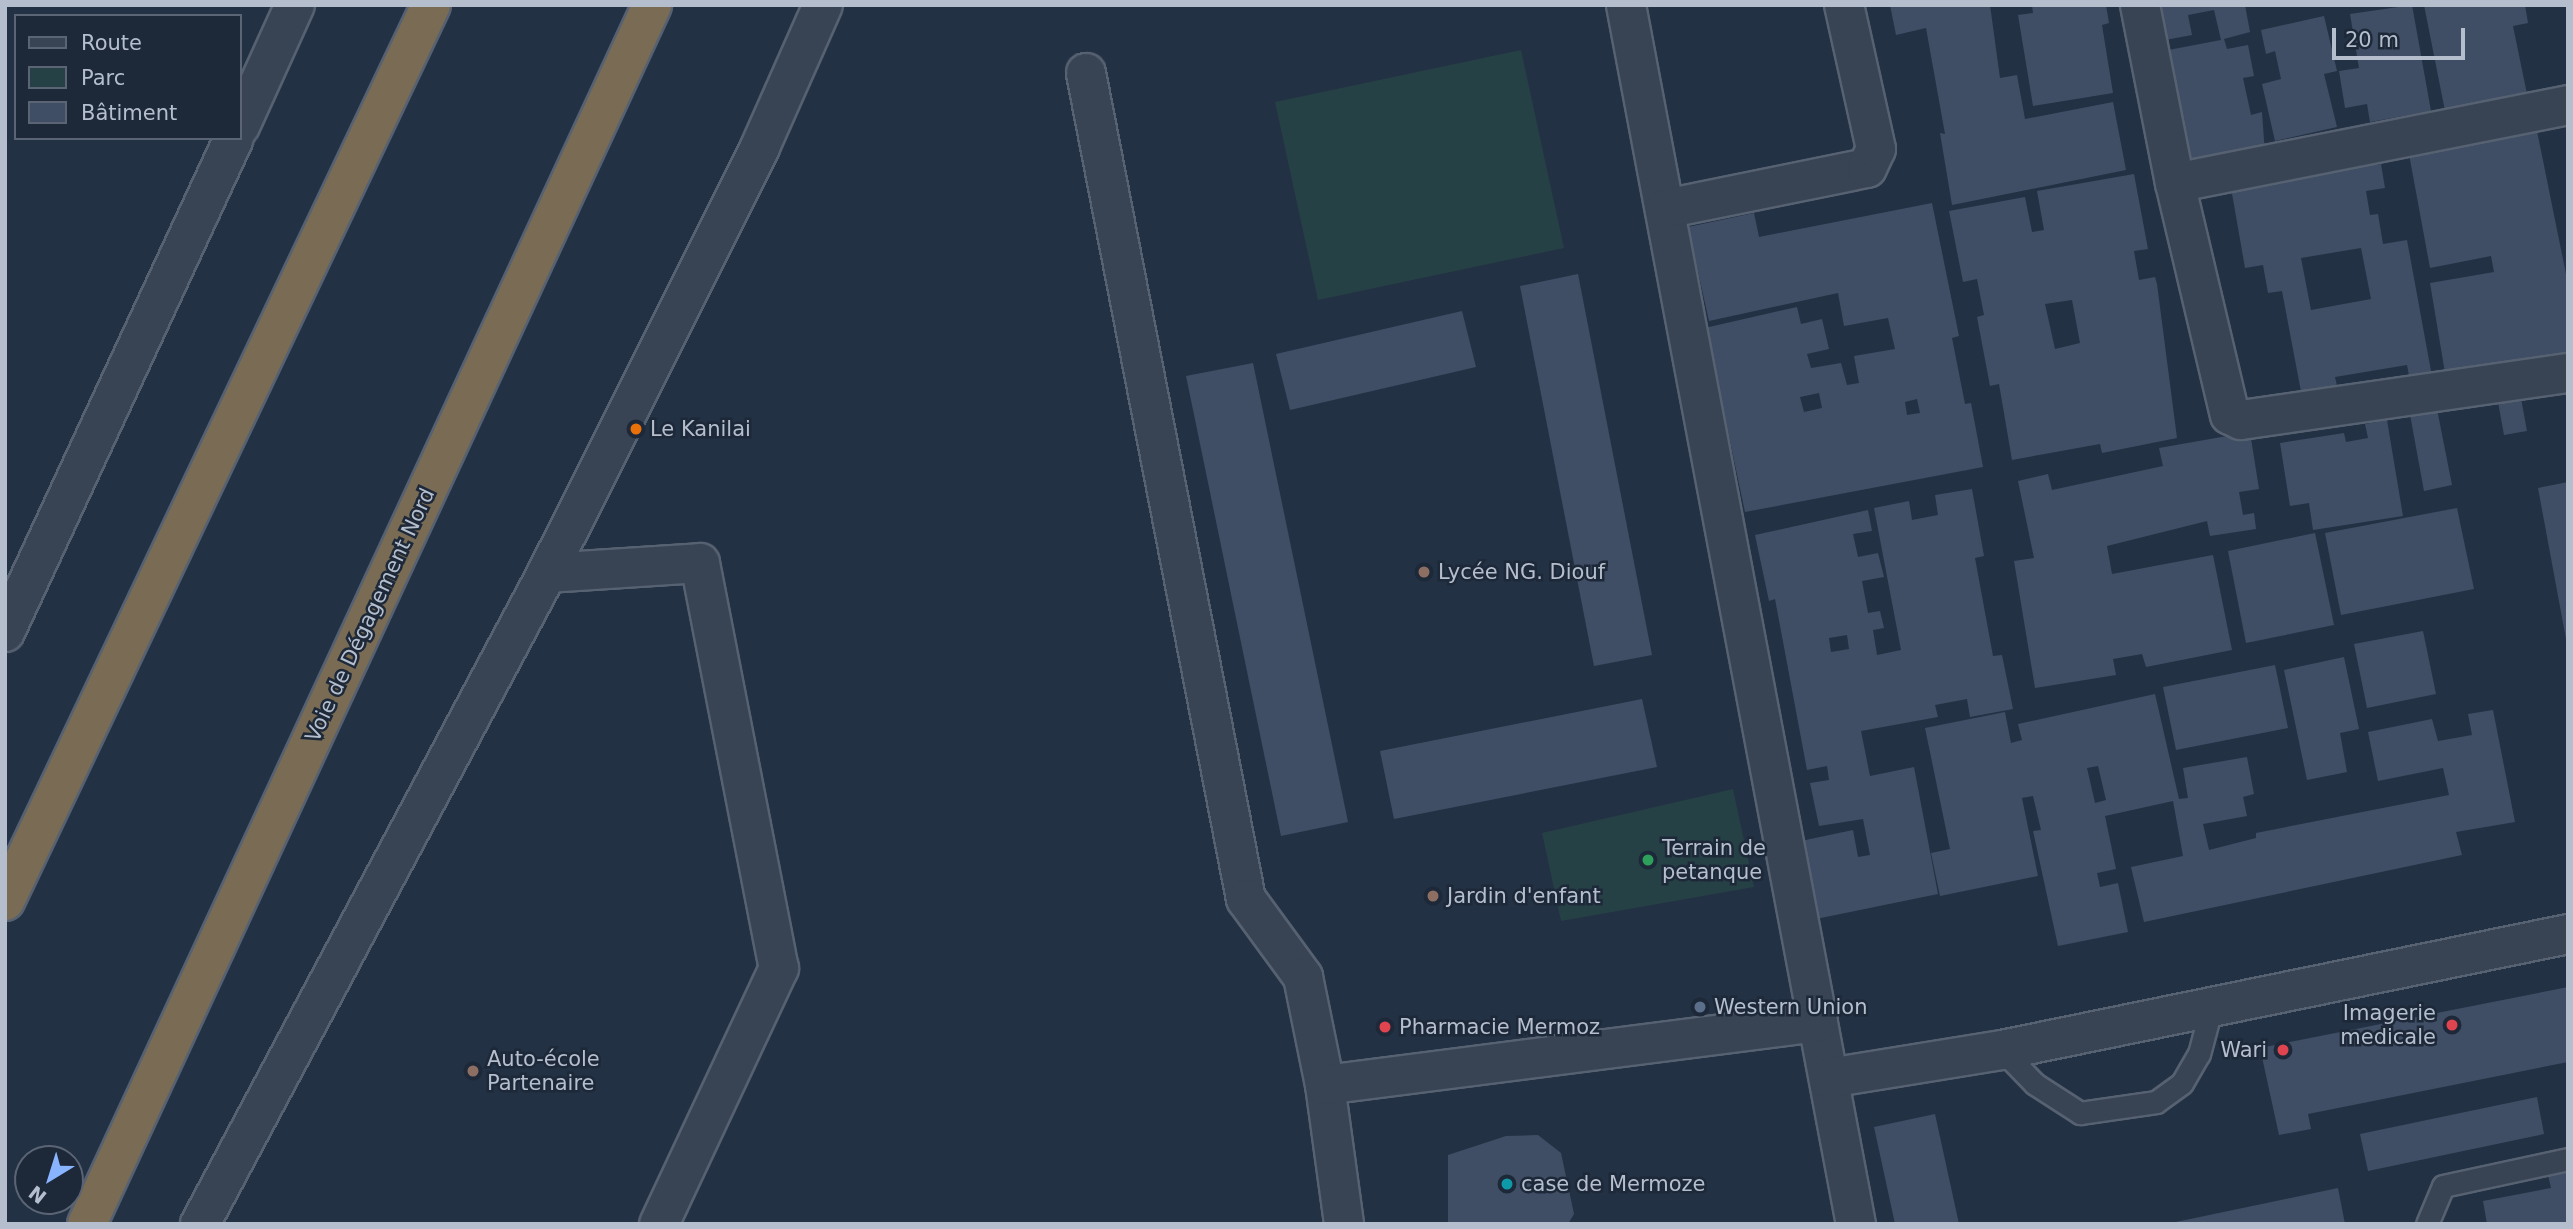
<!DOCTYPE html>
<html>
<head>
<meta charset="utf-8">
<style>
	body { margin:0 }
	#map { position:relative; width:2573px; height:1229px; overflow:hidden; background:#233144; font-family:"DejaVu Sans",sans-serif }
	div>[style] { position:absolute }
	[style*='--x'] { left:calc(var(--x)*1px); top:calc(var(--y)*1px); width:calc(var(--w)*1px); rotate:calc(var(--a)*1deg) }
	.green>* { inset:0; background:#264145 }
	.building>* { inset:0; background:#404e65 }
	.roads { filter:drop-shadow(2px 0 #566171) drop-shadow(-2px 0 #566171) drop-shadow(0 2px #566171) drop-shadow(0 -2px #566171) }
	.lane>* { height:21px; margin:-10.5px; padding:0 10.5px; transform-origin:10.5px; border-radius:10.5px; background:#384354 }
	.street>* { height:38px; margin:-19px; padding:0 19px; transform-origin:19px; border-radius:19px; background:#384354 }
	.highway>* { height:38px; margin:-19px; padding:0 19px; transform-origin:19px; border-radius:19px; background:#7a6c54 }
	.dots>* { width:19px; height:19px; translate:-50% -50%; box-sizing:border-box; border:4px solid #1d2839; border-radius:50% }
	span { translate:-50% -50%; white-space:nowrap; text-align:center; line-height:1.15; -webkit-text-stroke:5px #1d2839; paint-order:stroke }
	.poi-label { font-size:21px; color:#b5becd }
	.left { translate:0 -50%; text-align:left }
	.right { translate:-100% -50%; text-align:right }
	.street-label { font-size:21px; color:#b5becd }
	.frame { position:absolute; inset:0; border:7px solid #b5becd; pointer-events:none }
	.legend { position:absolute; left:14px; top:14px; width:228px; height:126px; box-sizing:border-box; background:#1d2839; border:2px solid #5a6474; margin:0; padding:9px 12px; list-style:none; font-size:21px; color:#b5becd }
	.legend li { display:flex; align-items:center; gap:14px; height:35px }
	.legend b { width:35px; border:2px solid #5a6474 }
	.north { position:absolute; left:14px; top:1145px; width:70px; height:70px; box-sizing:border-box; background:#1d2839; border:2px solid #5a6474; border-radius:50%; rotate:218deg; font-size:19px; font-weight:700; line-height:28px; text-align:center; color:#b5becd }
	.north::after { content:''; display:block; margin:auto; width:24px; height:32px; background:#89b4ff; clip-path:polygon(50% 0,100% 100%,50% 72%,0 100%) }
	.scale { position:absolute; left:2332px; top:28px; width:133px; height:32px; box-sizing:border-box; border:4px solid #b5becd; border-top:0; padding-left:9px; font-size:21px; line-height:24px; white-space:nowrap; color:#b5becd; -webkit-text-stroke:5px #1d2839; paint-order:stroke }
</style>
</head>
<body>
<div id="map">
	<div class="green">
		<div style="clip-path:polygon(1521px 50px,1564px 248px,1318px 300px,1275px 102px)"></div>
		<div style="clip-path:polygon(1733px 789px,1754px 887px,1561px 921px,1542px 833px)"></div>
	</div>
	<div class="building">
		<div style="clip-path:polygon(1890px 5px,1990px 5px,2000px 78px,2017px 75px,2025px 119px,2113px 102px,2126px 170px,1952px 205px,1940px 133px,1945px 134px,1926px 28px,1896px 35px)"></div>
		<div style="clip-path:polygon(2032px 5px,2106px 5px,2109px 23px,2102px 25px,2113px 93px,2033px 106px,2018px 15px,2033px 13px)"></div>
		<div style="clip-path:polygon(2158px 5px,2245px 5px,2250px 32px,2224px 39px,2227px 49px,2248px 45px,2254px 76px,2243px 78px,2251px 115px,2262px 112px,2265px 154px,2183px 170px,2158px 52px,2221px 40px,2214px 10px,2188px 15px,2192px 35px,2165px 40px)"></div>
		<div style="clip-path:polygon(2412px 5px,2431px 111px,2370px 122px,2367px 104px,2345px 108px,2339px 71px,2359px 68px,2350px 14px)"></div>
		<div style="clip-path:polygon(2424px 5px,2525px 5px,2528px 23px,2513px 26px,2527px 94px,2445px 111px)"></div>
		<div style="clip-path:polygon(2324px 16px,2337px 71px,2324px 74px,2337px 127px,2275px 141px,2262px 84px,2281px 79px,2275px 51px,2266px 54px,2261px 30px)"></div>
		<div style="clip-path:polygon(2537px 131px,2568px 284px,2568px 353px,2445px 373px,2430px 283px,2494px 272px,2491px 256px,2430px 268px,2409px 154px)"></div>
		<div style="clip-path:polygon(evenodd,2375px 158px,2376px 165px,2381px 164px,2385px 188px,2366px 191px,2370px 215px,2378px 214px,2383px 244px,2407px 240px,2433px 382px,2411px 386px,2407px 365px,2335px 377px,2338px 390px,2302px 397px,2282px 291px,2268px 293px,2263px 265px,2245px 268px,2230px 182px,2375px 158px,2361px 248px,2371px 299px,2311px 310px,2301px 258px,2361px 248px)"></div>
		<div style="clip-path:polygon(evenodd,2134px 174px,2148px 249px,2134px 251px,2139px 280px,2155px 277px,2157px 284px,2177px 438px,2102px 453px,2100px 444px,2012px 460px,1999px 384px,1990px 386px,1977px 317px,1984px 315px,1977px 279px,1963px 282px,1949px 211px,2025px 197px,2032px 232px,2044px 230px,2037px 191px,2134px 174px,2072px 300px,2080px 343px,2055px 349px,2045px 304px,2072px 300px)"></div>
		<div style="clip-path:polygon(evenodd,1932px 203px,1959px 336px,1952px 338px,1965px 404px,1971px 403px,1983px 467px,1745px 512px,1719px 389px,1710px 391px,1696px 330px,1797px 307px,1801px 324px,1822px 319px,1829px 349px,1807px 354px,1811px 368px,1841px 363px,1847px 385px,1859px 383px,1854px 356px,1895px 349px,1888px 318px,1844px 326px,1838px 293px,1709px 321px,1688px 227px,1754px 213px,1759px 237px,1932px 203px,1819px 393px,1822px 408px,1804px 412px,1800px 397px,1819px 393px,1932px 203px,1917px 399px,1920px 413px,1907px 415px,1905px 402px,1917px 399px)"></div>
		<div style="clip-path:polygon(1578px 274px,1652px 655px,1594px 666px,1520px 286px)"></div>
		<div style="clip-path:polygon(1462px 311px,1476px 367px,1290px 410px,1276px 354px)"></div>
		<div style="clip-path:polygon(1253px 363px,1348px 822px,1281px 836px,1186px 376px)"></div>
		<div style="clip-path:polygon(2521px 398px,2527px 431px,2504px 435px,2498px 402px)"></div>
		<div style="clip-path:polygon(2436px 404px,2452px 485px,2424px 491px,2409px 409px)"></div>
		<div style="clip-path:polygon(2387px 420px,2403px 516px,2313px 530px,2309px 503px,2290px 506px,2280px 443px,2344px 433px,2346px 442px,2368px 438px,2365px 424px)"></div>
		<div style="clip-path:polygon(2250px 432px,2259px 489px,2239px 492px,2243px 515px,2254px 513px,2256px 529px,2210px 536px,2207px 521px,2107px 546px,2112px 574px,2213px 555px,2232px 650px,2146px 667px,2142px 654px,2113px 659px,2116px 675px,2035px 688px,2014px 561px,2034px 558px,2018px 481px,2048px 474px,2052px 490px,2163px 466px,2159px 448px)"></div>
		<div style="clip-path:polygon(2568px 482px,2568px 639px,2566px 639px,2538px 488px)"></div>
		<div style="clip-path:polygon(evenodd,1972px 489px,1984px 556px,1975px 558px,1993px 656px,2002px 655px,2013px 709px,1970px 717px,1967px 699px,1935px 705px,1938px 717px,1861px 731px,1870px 776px,1914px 767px,1938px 894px,1816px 919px,1801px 841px,1853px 830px,1858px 857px,1870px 855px,1863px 819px,1819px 826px,1810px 783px,1829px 780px,1827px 766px,1807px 770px,1775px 599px,1769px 601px,1755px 535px,1868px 510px,1872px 531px,1853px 534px,1858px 557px,1878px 553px,1884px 577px,1862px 581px,1868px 613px,1880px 611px,1884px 628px,1873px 630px,1877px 655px,1901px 650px,1874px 508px,1909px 501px,1912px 520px,1938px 515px,1935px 495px,1972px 489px,1847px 635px,1849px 649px,1831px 652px,1829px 638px,1847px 635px)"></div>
		<div style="clip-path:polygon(2457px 508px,2474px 589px,2341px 615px,2325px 533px)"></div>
		<div style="clip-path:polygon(2315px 533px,2334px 625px,2246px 643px,2228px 551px)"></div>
		<div style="clip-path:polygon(2423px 631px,2436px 694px,2367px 708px,2354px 644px)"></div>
		<div style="clip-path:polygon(2344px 657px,2359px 729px,2340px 733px,2347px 772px,2307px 780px,2284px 670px)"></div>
		<div style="clip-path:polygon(2275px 665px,2288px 728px,2176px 750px,2163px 687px)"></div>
		<div style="clip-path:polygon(evenodd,2155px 694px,2179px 799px,2188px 798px,2183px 768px,2247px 757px,2254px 794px,2243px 797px,2247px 816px,2203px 824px,2209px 850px,2256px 838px,2256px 833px,2449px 795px,2443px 768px,2378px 781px,2368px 732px,2432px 719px,2438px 741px,2472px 735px,2468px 714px,2493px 710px,2515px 822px,2456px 832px,2462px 855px,2144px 922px,2131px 867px,2183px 856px,2173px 801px,2105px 816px,2116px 869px,2097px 873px,2100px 887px,2118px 883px,2128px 932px,2058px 946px,2033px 831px,2041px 830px,2033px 796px,2022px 798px,2038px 876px,1940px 896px,1931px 853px,1950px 849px,1925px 728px,2005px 712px,2011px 743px,2022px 740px,2018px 724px,2155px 694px,2098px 766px,2106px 800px,2095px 803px,2087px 768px,2098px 766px)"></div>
		<div style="clip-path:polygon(1642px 699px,1657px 767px,1394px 819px,1380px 751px)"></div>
		<div style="clip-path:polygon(2568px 987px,2568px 1062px,2308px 1114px,2311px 1129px,2279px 1135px,2260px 1048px)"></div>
		<div style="clip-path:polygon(2537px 1097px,2544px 1134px,2368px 1171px,2360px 1134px)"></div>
		<div style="clip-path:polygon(1935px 1114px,1959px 1224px,1895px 1224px,1874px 1127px)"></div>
		<div style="clip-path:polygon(1538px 1135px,1561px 1153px,1574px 1214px,1568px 1224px,1448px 1224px,1448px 1155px,1506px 1136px)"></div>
		<div style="clip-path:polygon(2568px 1171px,2568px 1224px,2487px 1224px,2483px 1201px,2551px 1188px,2548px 1175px)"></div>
		<div style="clip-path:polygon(2338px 1188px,2345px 1224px,2172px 1224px,2171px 1223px)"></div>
	</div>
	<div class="roads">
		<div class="lane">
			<div style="--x:2002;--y:1050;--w:47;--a:45.9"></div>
			<div style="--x:2035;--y:1084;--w:54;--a:32.8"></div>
			<div style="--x:2080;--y:1113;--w:77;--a:-8.2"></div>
			<div style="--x:2156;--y:1102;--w:32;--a:-36"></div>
			<div style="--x:2182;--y:1083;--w:34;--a:-60"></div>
			<div style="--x:2199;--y:1054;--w:51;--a:-75.1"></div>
			<div style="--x:2427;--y:1224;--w:41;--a:-67.2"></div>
			<div style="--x:2443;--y:1186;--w:128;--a:-12.2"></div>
		</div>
		<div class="street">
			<div style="--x:1626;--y:5;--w:1241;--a:79.32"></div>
			<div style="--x:2140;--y:5;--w:181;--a:78.9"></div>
			<div style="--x:2175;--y:183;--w:238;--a:76.7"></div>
			<div style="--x:2230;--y:415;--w:12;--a:24"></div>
			<div style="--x:2241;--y:420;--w:330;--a:-8.2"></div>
			<div style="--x:1086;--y:73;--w:841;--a:79.04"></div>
			<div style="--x:1246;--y:899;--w:97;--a:53.8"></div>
			<div style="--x:1303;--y:977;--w:110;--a:78.5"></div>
			<div style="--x:1325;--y:1085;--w:140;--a:82.2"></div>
			<div style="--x:240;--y:126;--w:133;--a:-65.6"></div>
			<div style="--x:2175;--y:183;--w:401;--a:-11.2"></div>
			<div style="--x:1665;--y:209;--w:206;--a:-11.5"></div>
			<div style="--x:1867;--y:168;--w:21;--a:-65"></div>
			<div style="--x:1876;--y:149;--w:148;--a:-102.5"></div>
			<div style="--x:547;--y:573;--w:153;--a:-3.7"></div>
			<div style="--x:700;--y:563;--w:413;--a:79"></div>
			<div style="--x:779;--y:968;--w:283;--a:115.1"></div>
			<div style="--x:5;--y:632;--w:544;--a:-65.13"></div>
			<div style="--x:1829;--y:1078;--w:175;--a:-9.2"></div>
			<div style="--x:2002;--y:1050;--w:578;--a:-11.58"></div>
			<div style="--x:1325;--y:1085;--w:497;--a:-7.3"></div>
			<div style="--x:200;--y:1224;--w:738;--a:-61.94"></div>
			<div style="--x:547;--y:573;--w:476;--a:-63.4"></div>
			<div style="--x:760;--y:147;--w:155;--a:-66.1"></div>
		</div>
		<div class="highway">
			<div style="--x:5;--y:901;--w:992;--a:-64.57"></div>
			<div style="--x:87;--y:1224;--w:1344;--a:-65.13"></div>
		</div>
	</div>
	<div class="dots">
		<div style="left:636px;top:429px;background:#e8710a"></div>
		<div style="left:1424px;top:572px;background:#8d6e63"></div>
		<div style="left:1648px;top:860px;background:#2e9e5b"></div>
		<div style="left:1433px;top:896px;background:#8d6e63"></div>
		<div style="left:1700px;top:1007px;background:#5c6f8a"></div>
		<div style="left:2452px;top:1025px;background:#e0444e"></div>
		<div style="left:1385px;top:1027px;background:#e0444e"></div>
		<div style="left:2283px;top:1050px;background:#e0444e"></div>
		<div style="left:473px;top:1071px;background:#8d6e63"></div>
		<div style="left:1507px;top:1184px;background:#0f9aa8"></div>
	</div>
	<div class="poi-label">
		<span class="left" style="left:650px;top:429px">Le Kanilai</span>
		<span class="left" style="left:1438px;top:572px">Lycée NG. Diouf</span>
		<span class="left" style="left:1662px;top:860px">Terrain de<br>petanque</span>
		<span class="left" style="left:1447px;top:896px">Jardin d'enfant</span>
		<span class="left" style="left:1714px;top:1007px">Western Union</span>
		<span class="right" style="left:2436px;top:1025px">Imagerie<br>medicale</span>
		<span class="left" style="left:1399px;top:1027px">Pharmacie Mermoz</span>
		<span class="right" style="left:2267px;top:1050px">Wari</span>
		<span class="left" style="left:487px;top:1071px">Auto-école<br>Partenaire</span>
		<span class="left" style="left:1521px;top:1184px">case de Mermoze</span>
	</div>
	<div class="street-label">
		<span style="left:370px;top:615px;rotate:-65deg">Voie de Dégagement Nord</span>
	</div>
	<div class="frame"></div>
	<ul class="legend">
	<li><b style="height:9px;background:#384354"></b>Route</li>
	<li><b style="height:19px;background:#264145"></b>Parc</li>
	<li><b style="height:19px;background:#404e65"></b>Bâtiment</li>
	</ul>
	<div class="north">N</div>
	<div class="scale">20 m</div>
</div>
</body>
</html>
